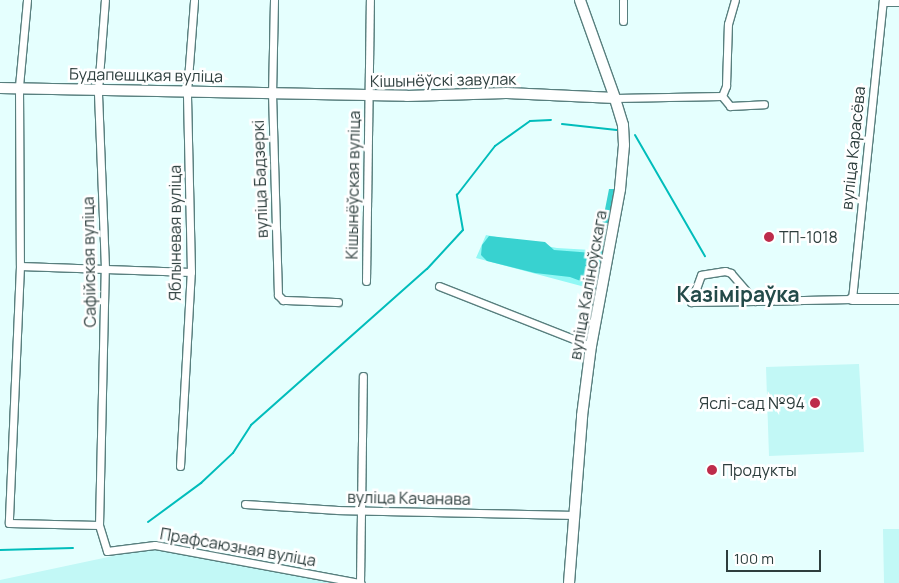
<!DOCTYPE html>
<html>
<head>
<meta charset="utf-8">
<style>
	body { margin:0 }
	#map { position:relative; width:899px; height:583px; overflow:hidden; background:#e5fffe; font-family:Manrope,sans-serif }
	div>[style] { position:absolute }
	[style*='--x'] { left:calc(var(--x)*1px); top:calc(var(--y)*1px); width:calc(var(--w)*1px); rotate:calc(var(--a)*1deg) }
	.built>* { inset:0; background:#c2f8f6 }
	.green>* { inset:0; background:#91f8f5 }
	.forest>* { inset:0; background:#38d2d0 }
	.stream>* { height:2px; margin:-1px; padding:0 1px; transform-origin:1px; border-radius:1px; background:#01bdbb }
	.roads { filter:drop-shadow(1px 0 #587f7e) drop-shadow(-1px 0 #587f7e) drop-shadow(0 1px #587f7e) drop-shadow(0 -1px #587f7e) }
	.street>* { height:7px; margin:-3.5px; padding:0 3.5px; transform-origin:3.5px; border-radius:3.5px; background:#fff }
	.secondary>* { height:10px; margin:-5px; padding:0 5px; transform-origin:5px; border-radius:5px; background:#fff }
	.dots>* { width:14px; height:14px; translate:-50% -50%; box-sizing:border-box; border:2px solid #fff; border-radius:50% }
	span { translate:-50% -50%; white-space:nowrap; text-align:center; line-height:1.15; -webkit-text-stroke:5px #fff; paint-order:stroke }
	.street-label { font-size:16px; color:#2d3e3d }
	.poi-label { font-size:16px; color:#2d3e3d }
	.left { translate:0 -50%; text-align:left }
	.right { translate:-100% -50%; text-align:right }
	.district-label { font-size:21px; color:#234a49; font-weight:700 }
	.scale { position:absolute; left:726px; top:550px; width:95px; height:22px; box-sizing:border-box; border:2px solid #2d3e3d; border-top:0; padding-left:6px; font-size:15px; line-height:18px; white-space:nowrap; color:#2d3e3d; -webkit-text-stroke:4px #fff; paint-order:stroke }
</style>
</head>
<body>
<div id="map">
	<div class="built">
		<div style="clip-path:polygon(859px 364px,864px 452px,769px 456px,766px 367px)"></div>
		<div style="clip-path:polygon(883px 529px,899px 529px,899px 583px,884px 583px)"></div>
		<div style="clip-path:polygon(160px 546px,356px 583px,0 583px,0 580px)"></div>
	</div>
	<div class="green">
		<div style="clip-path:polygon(486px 235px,557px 248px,608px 251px,600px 291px,476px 258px)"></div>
	</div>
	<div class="forest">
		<div style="clip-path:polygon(609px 189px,615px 189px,600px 283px,594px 286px,570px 277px,535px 273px,487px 261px,481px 255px,482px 245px,489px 236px,545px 242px,554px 250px,593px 253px,601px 250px,600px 235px)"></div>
	</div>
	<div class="stream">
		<div style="--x:562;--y:124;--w:55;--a:6.2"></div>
		<div style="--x:635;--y:135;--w:140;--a:60"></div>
		<div style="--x:148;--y:522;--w:66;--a:-36.3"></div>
		<div style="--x:201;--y:483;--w:44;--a:-43.2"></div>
		<div style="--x:233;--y:453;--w:33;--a:-57"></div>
		<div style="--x:251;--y:425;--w:235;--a:-41.6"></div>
		<div style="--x:427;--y:269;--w:53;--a:-47.3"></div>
		<div style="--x:463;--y:230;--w:36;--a:-100"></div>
		<div style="--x:457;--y:195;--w:62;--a:-52.2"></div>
		<div style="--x:495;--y:146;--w:43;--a:-35.5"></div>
		<div style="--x:530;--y:121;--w:21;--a:-3"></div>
		<div style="--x:0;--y:550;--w:73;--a:-1.6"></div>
	</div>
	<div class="roads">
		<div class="street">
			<div style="--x:27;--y:0;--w:87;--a:95.3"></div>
			<div style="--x:19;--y:87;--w:179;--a:89.7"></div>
			<div style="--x:20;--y:266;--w:257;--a:92.5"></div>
			<div style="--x:9;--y:523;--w:90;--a:1.3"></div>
			<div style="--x:99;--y:525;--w:27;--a:73"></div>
			<div style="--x:107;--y:551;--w:48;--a:-7.1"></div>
			<div style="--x:155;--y:545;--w:209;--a:10.5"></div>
			<div style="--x:274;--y:0;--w:93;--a:91.2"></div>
			<div style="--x:272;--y:93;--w:202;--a:88.3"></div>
			<div style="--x:278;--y:295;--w:7;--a:45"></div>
			<div style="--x:283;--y:300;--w:55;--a:2.1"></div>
			<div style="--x:883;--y:2;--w:16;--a:0"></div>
			<div style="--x:623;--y:21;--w:21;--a:-90"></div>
			<div style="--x:722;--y:96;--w:11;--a:-68"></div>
			<div style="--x:726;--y:86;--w:62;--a:-88.2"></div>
			<div style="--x:728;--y:24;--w:25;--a:-74"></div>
			<div style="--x:615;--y:98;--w:107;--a:-1.1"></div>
			<div style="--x:722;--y:96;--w:13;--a:51"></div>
			<div style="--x:730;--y:106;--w:34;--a:-3"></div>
			<div style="--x:20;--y:266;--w:171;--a:2"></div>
			<div style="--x:366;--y:281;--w:281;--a:-89.2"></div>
			<div style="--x:439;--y:286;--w:163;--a:21.5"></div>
			<div style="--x:755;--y:301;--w:37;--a:-131"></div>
			<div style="--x:731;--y:273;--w:6;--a:-162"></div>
			<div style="--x:725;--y:271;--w:24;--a:171"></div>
			<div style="--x:701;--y:275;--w:29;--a:110"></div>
			<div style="--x:691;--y:302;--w:64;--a:-0.9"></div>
			<div style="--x:755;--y:301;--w:97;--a:-1.2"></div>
			<div style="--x:852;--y:299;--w:301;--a:-84.1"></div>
			<div style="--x:180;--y:466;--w:194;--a:-86.8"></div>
			<div style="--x:191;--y:272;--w:180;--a:-91.3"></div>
			<div style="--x:187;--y:92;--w:92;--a:-85.6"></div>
			<div style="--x:245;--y:504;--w:93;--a:3.7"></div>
			<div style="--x:338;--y:510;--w:234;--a:1.2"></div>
			<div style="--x:99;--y:525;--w:257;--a:-88.7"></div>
			<div style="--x:105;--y:268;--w:178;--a:-92.3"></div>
			<div style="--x:98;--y:90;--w:90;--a:-85.6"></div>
			<div style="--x:360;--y:583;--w:207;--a:-89.2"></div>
		</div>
		<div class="secondary">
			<div style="--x:0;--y:88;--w:407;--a:1.1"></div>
			<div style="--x:407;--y:96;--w:100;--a:-1.7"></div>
			<div style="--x:507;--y:93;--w:108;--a:2.7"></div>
			<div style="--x:852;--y:299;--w:47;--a:0"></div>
			<div style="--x:569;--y:583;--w:168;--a:-85.5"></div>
			<div style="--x:582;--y:416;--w:71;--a:-82.7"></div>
			<div style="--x:591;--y:346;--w:160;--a:-79.5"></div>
			<div style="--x:620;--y:189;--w:44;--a:-84.8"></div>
			<div style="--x:624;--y:145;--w:20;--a:-93"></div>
			<div style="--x:623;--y:125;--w:28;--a:-107"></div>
			<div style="--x:615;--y:98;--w:104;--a:-109.7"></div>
		</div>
	</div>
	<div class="dots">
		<div style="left:769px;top:237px;background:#bd2c4b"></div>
		<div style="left:815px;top:403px;background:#bd2c4b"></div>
		<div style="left:712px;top:470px;background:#bd2c4b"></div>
	</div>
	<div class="street-label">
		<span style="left:146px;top:75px;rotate:1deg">Будапешцкая вуліца</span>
		<span style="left:443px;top:80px;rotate:-1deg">Кішынёўскі завулак</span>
		<span style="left:853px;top:148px;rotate:-84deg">вуліца Карасёва</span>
		<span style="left:260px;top:179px;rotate:-92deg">вуліца Бадзеркі</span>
		<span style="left:353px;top:185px;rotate:-89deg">Кішынёўская вуліца</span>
		<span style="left:175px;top:233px;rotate:-90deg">Яблыневая вуліца</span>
		<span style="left:89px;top:262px;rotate:-91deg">Сафійская вуліца</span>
		<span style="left:588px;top:285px;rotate:-80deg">вуліца Каліноўскага</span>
		<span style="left:409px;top:498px;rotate:1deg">вуліца Качанава</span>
		<span style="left:238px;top:547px;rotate:10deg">Прафсаюзная вуліца</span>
	</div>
	<div class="poi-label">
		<span class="left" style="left:779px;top:237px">ТП-1018</span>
		<span class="right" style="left:805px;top:403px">Яслі-сад №94</span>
		<span class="left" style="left:722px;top:470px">Продукты</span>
	</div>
	<div class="district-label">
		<span style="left:738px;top:294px">Казіміраўка</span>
	</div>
	<div class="scale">100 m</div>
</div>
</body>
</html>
